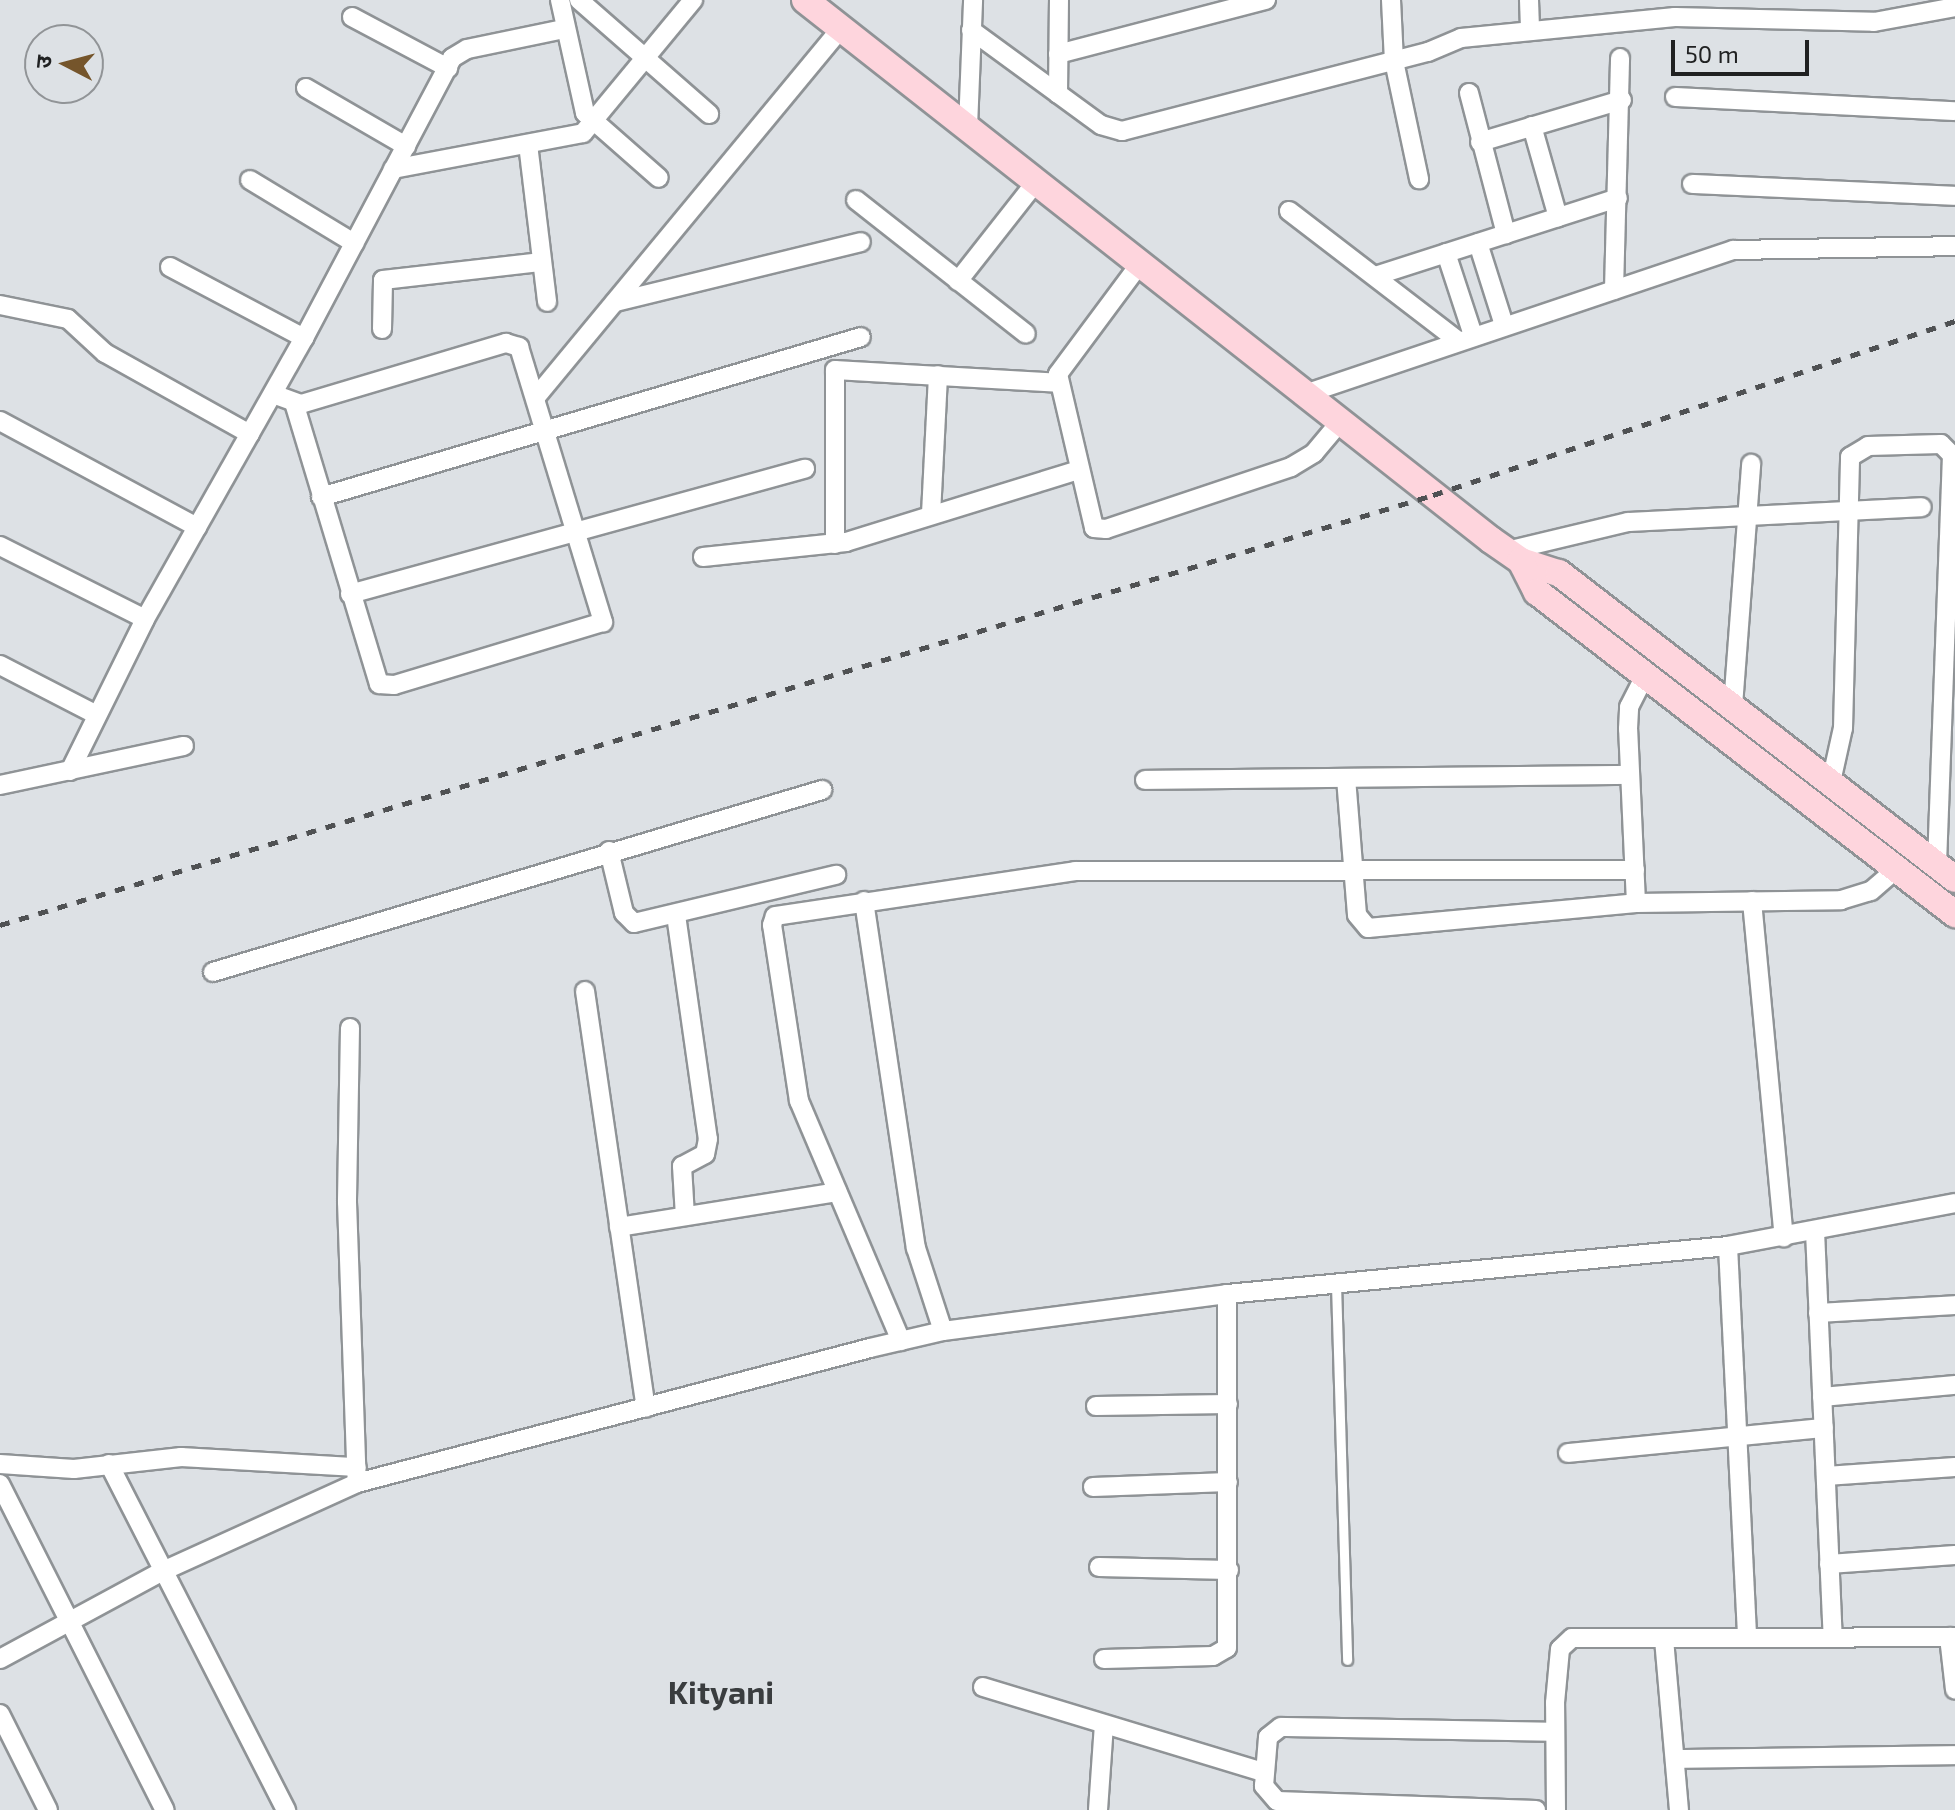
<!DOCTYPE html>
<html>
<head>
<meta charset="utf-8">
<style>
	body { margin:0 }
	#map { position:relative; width:1955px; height:1810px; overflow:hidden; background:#dde1e5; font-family:"Exo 2","Noto Sans Devanagari",sans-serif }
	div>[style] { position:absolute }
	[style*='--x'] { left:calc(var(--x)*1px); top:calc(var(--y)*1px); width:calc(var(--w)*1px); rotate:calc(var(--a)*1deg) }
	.roads { filter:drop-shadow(2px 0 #8f9396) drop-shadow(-2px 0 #8f9396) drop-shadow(0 2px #8f9396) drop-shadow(0 -2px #8f9396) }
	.lane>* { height:9px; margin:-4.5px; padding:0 4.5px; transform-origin:4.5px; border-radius:4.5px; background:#fff }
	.street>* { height:18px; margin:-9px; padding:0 9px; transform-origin:9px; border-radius:9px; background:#fff }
	.secondary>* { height:26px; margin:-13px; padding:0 13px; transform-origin:13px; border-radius:13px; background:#fed5dd }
	.rail>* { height:5px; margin-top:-2.5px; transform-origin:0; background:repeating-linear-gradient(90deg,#4f5153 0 10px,transparent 0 20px) }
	span { translate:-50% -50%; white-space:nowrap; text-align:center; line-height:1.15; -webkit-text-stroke:6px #dde1e5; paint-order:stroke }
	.quarter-label { font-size:32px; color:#3a3d3f; font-weight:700 }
	.north { position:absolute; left:24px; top:24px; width:80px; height:80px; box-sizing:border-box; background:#dde1e5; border:2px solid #919497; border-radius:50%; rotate:276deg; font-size:22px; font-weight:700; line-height:32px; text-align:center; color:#202122 }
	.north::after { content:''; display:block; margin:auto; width:28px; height:36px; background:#75552b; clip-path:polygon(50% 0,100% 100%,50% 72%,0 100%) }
	.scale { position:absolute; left:1671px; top:40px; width:138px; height:36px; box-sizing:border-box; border:4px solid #202122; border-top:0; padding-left:10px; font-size:24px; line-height:28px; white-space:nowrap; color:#202122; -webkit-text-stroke:6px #dde1e5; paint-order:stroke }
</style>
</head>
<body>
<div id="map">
	<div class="roads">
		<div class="lane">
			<div style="--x:1336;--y:1284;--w:376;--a:88.3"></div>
		</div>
		<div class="street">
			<div style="--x:560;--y:0;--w:116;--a:77.5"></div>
			<div style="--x:585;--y:113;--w:98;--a:41.3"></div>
			<div style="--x:579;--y:0;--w:173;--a:41.2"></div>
			<div style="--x:1391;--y:0;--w:61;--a:87.2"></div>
			<div style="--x:1394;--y:61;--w:121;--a:78"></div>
			<div style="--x:1529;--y:0;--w:31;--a:88"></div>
			<div style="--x:352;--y:17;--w:109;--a:28"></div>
			<div style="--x:971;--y:30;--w:161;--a:36.2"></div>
			<div style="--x:1101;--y:125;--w:22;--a:16"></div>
			<div style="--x:1122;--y:131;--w:316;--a:-14.5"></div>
			<div style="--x:1428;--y:52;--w:36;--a:-23"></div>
			<div style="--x:1461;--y:38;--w:215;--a:-5.6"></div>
			<div style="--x:1675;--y:17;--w:199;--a:1.4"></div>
			<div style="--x:1874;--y:22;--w:82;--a:-10.5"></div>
			<div style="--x:1058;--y:54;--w:215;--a:-14.6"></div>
			<div style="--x:306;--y:88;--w:116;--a:30.1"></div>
			<div style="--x:1469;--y:93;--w:146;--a:75.3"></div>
			<div style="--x:1058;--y:94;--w:94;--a:-89.4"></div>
			<div style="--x:1675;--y:97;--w:280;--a:2.9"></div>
			<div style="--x:1532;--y:126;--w:95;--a:74.1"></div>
			<div style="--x:968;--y:127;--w:127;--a:-87.7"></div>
			<div style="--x:1480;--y:142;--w:148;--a:-16.5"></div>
			<div style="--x:528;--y:144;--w:159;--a:83.1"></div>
			<div style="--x:393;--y:169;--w:193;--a:-10.7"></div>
			<div style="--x:583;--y:133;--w:173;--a:-50.4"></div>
			<div style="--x:250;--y:180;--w:122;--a:31.2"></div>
			<div style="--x:1692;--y:184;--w:263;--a:2.6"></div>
			<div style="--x:856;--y:200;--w:216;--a:38.2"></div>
			<div style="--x:1289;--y:211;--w:212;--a:37.5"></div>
			<div style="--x:1478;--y:243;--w:86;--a:72.4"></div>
			<div style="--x:1446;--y:253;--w:86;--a:71.8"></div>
			<div style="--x:1139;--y:265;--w:136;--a:126.6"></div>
			<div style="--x:1058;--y:374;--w:158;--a:76.8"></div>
			<div style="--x:1094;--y:528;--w:12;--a:5"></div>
			<div style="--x:1106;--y:529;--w:195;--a:-18.5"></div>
			<div style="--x:1291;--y:467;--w:27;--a:-31"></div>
			<div style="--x:1314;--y:453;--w:40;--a:-50"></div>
			<div style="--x:170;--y:267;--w:152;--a:27.9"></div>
			<div style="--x:1375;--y:276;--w:255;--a:-17.8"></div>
			<div style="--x:958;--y:281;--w:126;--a:-51.8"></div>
			<div style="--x:1614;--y:290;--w:232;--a:-88.5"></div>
			<div style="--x:615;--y:302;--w:253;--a:-13.7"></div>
			<div style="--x:0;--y:305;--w:69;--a:11.6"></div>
			<div style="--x:68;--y:319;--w:50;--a:42.6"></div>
			<div style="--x:105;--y:353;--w:166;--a:29.2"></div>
			<div style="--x:382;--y:329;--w:49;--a:-88.8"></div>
			<div style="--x:383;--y:280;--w:160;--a:-6.5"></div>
			<div style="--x:273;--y:394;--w:30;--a:20"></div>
			<div style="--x:301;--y:404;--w:214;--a:-16.6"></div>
			<div style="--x:506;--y:343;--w:14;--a:17"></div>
			<div style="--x:519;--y:347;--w:288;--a:73"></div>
			<div style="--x:603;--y:622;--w:218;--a:163.2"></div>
			<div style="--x:394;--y:685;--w:15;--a:-176"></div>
			<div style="--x:379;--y:684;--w:291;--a:-106.8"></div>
			<div style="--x:1305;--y:394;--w:452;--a:-18.6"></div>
			<div style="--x:1733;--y:250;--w:222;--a:-1"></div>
			<div style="--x:536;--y:397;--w:479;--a:-50.4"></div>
			<div style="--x:0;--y:421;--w:224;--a:28.3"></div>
			<div style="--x:321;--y:497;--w:563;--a:-16.5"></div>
			<div style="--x:931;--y:514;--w:139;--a:-87.1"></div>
			<div style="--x:835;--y:544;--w:174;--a:-90"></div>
			<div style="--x:835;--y:370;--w:223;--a:3.3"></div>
			<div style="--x:0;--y:546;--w:162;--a:26.7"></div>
			<div style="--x:1507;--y:551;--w:124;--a:-13.5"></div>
			<div style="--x:1628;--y:522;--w:294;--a:-2.9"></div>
			<div style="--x:703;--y:557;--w:144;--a:-6"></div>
			<div style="--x:846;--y:542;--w:241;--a:-17.2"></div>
			<div style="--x:350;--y:594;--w:472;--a:-15.4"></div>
			<div style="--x:0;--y:665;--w:109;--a:27.3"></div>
			<div style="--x:1733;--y:706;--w:243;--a:-85.7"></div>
			<div style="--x:70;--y:771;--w:169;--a:-63.7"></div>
			<div style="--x:145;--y:619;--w:323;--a:-60.5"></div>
			<div style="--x:304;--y:338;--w:317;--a:-62.1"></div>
			<div style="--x:452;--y:58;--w:17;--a:-31"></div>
			<div style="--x:467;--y:49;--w:99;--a:-11.7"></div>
			<div style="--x:1346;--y:778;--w:137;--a:85.4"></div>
			<div style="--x:1357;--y:915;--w:17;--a:50"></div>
			<div style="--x:1368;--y:928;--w:269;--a:-5.3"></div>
			<div style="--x:1636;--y:903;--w:205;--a:-0.8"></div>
			<div style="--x:1841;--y:900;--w:31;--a:-17"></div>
			<div style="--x:1871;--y:891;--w:33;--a:-41"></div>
			<div style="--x:1145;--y:780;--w:485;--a:-0.6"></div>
			<div style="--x:1831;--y:782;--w:55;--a:-77.5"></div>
			<div style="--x:1843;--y:728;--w:271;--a:-88.5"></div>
			<div style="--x:1850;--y:457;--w:21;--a:-31"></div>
			<div style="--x:1868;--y:446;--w:73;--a:-1.6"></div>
			<div style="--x:1941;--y:444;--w:16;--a:45"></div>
			<div style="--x:1952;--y:455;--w:412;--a:92.1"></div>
			<div style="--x:0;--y:785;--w:188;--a:-12"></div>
			<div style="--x:609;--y:851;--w:64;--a:76.4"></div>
			<div style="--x:624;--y:913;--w:14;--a:45"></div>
			<div style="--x:634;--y:923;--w:208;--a:-13.4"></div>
			<div style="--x:864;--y:901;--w:351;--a:81.5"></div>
			<div style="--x:916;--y:1248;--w:87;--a:72"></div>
			<div style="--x:1752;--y:901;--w:338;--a:84.6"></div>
			<div style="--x:1636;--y:903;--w:174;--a:-92.6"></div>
			<div style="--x:1628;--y:729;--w:22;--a:-87"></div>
			<div style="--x:1629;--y:707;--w:37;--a:-63"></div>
			<div style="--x:676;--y:915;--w:226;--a:81.9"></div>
			<div style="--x:708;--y:1139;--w:15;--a:101"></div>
			<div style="--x:705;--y:1154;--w:26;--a:152"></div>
			<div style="--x:682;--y:1166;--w:50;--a:86.6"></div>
			<div style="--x:213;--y:972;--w:636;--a:-16.64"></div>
			<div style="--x:585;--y:991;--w:421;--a:81.7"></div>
			<div style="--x:350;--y:1028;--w:174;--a:91"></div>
			<div style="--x:347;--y:1202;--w:281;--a:88"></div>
			<div style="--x:619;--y:1227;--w:221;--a:-9.1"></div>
			<div style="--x:1815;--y:1231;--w:406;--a:87.5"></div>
			<div style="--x:1728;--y:1246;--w:392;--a:87.2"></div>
			<div style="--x:1818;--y:1313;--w:137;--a:-3.3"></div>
			<div style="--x:901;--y:1341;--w:261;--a:-113"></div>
			<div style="--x:799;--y:1101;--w:178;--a:-98.7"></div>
			<div style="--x:772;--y:925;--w:9;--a:-72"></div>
			<div style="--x:775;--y:916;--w:303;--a:-8.5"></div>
			<div style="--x:1075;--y:871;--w:560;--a:-0.1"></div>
			<div style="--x:1822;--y:1397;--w:134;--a:-5.2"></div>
			<div style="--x:1096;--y:1406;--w:132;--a:-0.9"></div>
			<div style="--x:1568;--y:1453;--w:257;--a:-5.6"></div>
			<div style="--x:0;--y:1464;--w:74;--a:3.9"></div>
			<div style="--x:74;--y:1469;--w:108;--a:-6.4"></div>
			<div style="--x:181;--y:1457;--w:176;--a:3.3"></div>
			<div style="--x:109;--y:1464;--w:389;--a:62.9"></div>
			<div style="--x:1826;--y:1476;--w:129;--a:-4"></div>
			<div style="--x:0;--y:1484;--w:365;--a:63.2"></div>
			<div style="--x:1093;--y:1487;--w:135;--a:-2.1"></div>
			<div style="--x:1829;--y:1564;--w:126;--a:-4.1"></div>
			<div style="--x:1099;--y:1567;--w:130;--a:1.3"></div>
			<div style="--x:1949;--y:1637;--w:53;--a:83.5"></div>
			<div style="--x:1664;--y:1639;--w:172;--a:85"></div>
			<div style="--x:0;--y:1659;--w:185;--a:-28.4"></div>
			<div style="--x:163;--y:1571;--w:213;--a:-24.4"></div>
			<div style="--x:357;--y:1483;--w:530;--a:-14.74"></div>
			<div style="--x:870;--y:1348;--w:75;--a:-13.1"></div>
			<div style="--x:943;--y:1331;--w:286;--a:-7.4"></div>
			<div style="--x:1227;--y:1294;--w:503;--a:-5.47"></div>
			<div style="--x:1728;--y:1246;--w:231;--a:-10.7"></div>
			<div style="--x:1104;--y:1659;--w:109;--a:-1.6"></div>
			<div style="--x:1213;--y:1656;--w:16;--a:-30"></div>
			<div style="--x:1227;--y:1648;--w:354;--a:-90"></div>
			<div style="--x:983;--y:1687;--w:293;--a:16.9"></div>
			<div style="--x:0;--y:1714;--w:107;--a:63.4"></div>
			<div style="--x:1676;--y:1759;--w:279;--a:-0.8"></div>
			<div style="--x:1098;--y:1810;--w:85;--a:-86"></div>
			<div style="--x:1536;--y:1810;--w:259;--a:-178"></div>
			<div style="--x:1277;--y:1801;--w:20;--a:-131"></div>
			<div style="--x:1264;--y:1786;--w:49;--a:-85.3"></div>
			<div style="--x:1268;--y:1737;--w:16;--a:-38"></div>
			<div style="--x:1281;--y:1727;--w:274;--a:1"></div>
			<div style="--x:1556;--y:1810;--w:107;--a:-90.5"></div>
			<div style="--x:1555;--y:1703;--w:54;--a:-84.7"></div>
			<div style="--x:1560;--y:1649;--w:16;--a:-43"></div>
			<div style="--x:1572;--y:1638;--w:383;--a:-0.1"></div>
		</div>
		<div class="secondary">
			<div style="--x:805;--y:0;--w:873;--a:38.21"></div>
			<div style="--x:1491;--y:540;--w:37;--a:35"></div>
			<div style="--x:1521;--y:561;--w:40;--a:18"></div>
			<div style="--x:1559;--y:573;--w:500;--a:37.69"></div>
			<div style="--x:1521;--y:561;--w:35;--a:63"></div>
			<div style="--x:1537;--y:592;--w:528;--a:37.61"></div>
		</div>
	</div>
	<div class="rail">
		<div style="--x:0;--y:925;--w:1496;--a:-16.7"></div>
		<div style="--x:1433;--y:495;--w:550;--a:-18.43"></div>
	</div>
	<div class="quarter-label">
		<span style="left:721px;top:1691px">Kityani</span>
	</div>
	<div class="north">उ</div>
	<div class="scale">50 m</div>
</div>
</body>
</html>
